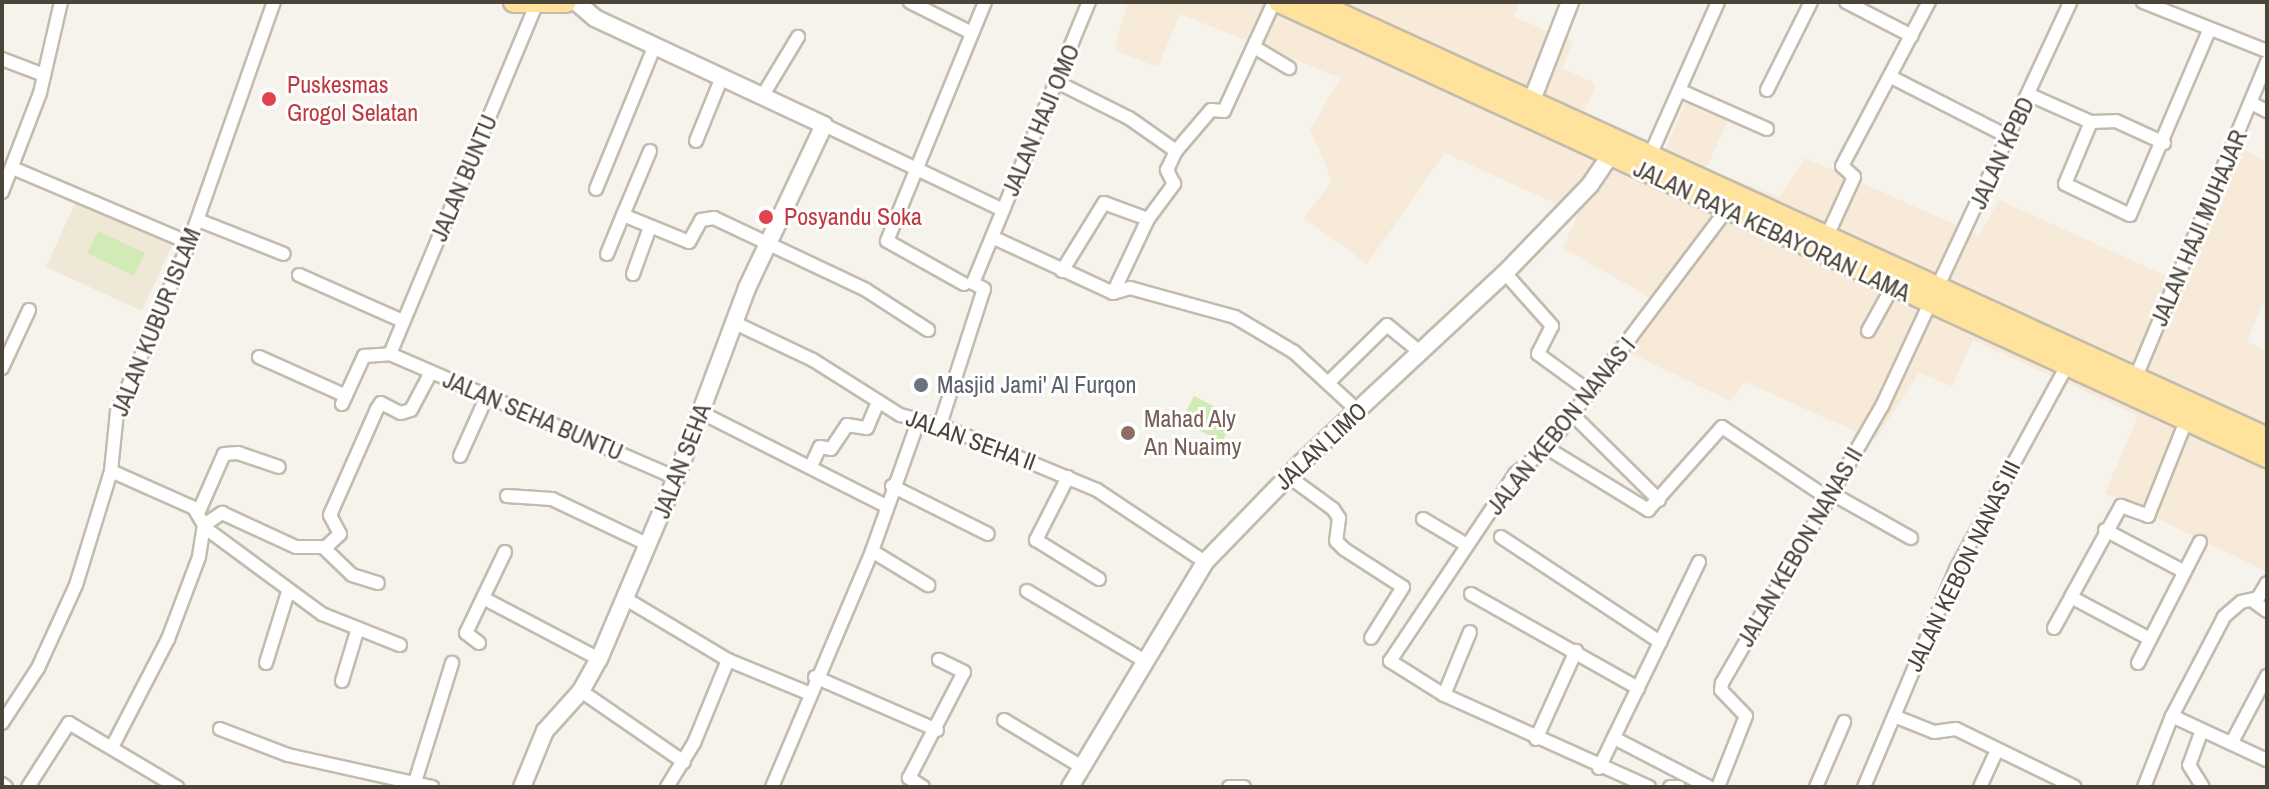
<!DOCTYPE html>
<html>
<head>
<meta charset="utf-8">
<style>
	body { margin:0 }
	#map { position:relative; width:2269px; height:789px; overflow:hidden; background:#f6f3ec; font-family:"Archivo Narrow",sans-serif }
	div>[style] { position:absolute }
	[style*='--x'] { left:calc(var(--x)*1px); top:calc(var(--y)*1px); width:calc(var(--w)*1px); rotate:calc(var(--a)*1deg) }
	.commercial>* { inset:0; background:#f7ead8 }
	.education>* { inset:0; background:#efe8d6 }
	.green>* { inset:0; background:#d2eab5 }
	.roads { filter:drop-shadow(2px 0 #c2bbae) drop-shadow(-2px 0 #c2bbae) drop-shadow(0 2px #c2bbae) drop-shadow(0 -2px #c2bbae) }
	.minor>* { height:12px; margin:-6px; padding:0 6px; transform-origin:6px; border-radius:6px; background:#fff }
	.tertiary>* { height:16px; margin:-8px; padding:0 8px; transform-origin:8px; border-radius:8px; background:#fff }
	.primary>* { height:20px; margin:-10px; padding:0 10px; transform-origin:10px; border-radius:10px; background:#ffe39c }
	.dots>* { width:22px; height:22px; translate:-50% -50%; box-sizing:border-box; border:4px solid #fff; border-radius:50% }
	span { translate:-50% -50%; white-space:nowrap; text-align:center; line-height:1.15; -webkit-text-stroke:6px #fff; paint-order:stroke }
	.health-label { font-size:24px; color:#be3a42 }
	.left { translate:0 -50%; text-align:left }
	.street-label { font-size:24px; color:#4b4439 }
	.worship-label { font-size:24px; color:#5b616d }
	.education-label { font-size:24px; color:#785e54 }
	.frame { position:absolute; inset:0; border:4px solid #4b4439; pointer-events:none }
</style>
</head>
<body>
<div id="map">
	<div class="commercial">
		<div style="clip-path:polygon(1128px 2px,1520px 2px,1513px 17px,1573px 41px,1562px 68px,1596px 84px,1580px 121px,1663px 155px,1688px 97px,1730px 115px,1706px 169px,1779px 197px,1805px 158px,1979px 235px,1999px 200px,2182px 283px,2241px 149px,2267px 161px,2267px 292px,2247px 342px,2267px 351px,2267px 572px,2105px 493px,2138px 416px,1973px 340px,1952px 386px,1919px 373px,1875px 440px,1745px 382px,1730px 401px,1629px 352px,1651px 298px,1563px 248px,1578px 214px,1445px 153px,1367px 264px,1304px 218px,1332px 181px,1310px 129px,1341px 78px,1180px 14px,1158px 67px,1114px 50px)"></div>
	</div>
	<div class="education">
		<div style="clip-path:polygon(78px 197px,174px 241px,142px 311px,46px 267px)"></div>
	</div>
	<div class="green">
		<div style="clip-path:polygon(98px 231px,145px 253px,134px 276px,87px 253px)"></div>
		<div style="clip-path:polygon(1194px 396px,1235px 417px,1222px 442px,1181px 421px)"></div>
	</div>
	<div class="roads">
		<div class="minor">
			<div style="--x:910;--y:2;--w:69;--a:26.6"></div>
			<div style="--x:1846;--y:2;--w:74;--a:27.3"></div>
			<div style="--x:2143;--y:2;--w:133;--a:21.6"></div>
			<div style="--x:1254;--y:47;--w:41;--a:31"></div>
			<div style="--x:2;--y:59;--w:45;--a:20.9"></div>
			<div style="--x:1891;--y:77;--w:132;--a:27"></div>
			<div style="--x:1057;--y:82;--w:80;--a:26.6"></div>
			<div style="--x:1129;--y:118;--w:57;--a:35.1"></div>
			<div style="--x:1767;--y:90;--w:98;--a:-63.4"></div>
			<div style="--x:1681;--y:91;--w:94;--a:23.8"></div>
			<div style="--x:763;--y:95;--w:68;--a:-58.9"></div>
			<div style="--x:2030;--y:95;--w:67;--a:23.9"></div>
			<div style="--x:2091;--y:122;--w:25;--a:-2"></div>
			<div style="--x:2116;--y:121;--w:53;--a:24.6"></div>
			<div style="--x:2251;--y:103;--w:18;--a:27"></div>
			<div style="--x:2091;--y:122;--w:67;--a:112.8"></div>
			<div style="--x:2065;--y:184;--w:72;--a:25.5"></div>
			<div style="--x:2130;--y:215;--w:200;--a:-66.8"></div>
			<div style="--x:824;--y:125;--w:198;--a:25.4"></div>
			<div style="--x:696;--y:141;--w:69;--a:-67.9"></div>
			<div style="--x:650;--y:151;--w:69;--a:112.9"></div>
			<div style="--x:623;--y:215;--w:71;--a:22.2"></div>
			<div style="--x:689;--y:242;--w:25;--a:-61"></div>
			<div style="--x:701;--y:220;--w:13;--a:-9"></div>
			<div style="--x:714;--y:218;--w:168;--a:25.3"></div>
			<div style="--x:866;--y:290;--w:74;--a:32.8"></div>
			<div style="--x:1648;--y:160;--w:173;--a:-66.1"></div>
			<div style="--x:15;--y:169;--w:189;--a:23"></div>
			<div style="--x:596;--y:189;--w:156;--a:-67.7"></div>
			<div style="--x:2;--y:192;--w:106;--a:-69"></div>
			<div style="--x:40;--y:93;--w:93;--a:-77"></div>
			<div style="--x:198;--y:220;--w:92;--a:21.6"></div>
			<div style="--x:1827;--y:236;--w:65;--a:-65.4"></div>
			<div style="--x:1854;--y:177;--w:16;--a:-137"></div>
			<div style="--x:1842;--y:166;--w:186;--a:-62.1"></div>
			<div style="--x:992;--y:237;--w:133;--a:24.8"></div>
			<div style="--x:1113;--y:293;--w:18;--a:-16"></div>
			<div style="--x:1130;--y:288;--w:109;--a:15.4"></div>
			<div style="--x:1235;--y:317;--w:69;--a:30.7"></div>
			<div style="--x:1294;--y:352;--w:87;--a:42.7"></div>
			<div style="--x:607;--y:254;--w:42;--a:-67.7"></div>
			<div style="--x:1062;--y:271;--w:80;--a:-58.3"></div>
			<div style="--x:1104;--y:203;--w:47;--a:20"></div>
			<div style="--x:1505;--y:273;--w:71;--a:48.4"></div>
			<div style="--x:1552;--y:326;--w:31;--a:117"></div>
			<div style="--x:1538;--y:354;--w:54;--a:36"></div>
			<div style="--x:633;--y:274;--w:50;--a:-70.1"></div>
			<div style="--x:299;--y:275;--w:114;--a:23.9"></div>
			<div style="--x:964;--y:284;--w:88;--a:-150.8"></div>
			<div style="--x:887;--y:241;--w:258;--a:-67.7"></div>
			<div style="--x:1113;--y:293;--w:82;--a:-64.7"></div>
			<div style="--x:1148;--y:219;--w:44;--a:-53.4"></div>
			<div style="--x:1174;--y:184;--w:16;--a:-117"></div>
			<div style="--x:1167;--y:170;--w:21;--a:-65"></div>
			<div style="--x:1176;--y:151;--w:54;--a:-49.5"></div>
			<div style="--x:1211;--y:110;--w:13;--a:4"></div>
			<div style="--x:1224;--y:111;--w:120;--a:-65.4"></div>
			<div style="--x:735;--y:323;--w:86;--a:25.4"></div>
			<div style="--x:813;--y:360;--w:103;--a:32.3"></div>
			<div style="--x:900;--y:415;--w:41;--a:14"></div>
			<div style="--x:940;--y:425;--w:170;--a:22.5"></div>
			<div style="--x:1097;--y:490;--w:130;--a:33.7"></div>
			<div style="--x:1868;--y:331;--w:51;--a:-60.9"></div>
			<div style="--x:390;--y:354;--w:381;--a:-67.3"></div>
			<div style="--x:259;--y:357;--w:95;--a:24.1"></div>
			<div style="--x:2;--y:368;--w:64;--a:-65"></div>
			<div style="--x:1329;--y:382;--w:81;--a:-44.5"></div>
			<div style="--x:1387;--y:325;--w:44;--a:39.5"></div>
			<div style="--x:2133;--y:384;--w:349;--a:-67.4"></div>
			<div style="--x:342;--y:404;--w:53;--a:-65.4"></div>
			<div style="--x:364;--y:356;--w:26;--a:-4"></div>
			<div style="--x:390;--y:354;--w:312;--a:23.4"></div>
			<div style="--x:700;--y:412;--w:206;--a:26.8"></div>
			<div style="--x:1573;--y:415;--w:121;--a:44.7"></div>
			<div style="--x:940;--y:425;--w:143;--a:-72.1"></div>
			<div style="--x:984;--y:289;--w:13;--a:-151"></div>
			<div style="--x:973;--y:283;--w:304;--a:-67.6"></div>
			<div style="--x:1547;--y:448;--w:119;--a:31.5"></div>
			<div style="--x:1648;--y:510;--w:111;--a:-48.3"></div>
			<div style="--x:1722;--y:427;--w:125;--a:33.9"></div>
			<div style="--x:460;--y:456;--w:66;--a:-65.8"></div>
			<div style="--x:811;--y:466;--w:21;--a:-65"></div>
			<div style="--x:820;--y:447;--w:11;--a:10"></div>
			<div style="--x:831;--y:449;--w:29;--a:-56"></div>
			<div style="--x:847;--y:425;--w:20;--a:9"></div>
			<div style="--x:867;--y:428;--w:26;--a:-67"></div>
			<div style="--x:111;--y:471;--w:91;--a:24"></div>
			<div style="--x:194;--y:508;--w:20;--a:60"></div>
			<div style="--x:204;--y:525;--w:32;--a:99"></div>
			<div style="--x:199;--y:557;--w:88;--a:110.7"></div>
			<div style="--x:168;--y:639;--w:119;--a:117.4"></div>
			<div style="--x:1288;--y:476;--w:56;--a:36.3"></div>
			<div style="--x:1333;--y:509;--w:11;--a:56"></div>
			<div style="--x:1339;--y:518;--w:23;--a:97"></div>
			<div style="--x:1336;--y:541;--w:11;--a:45"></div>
			<div style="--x:1344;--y:549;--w:70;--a:32.8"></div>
			<div style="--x:1403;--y:587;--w:60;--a:122.1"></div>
			<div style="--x:1068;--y:477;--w:71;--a:116.9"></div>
			<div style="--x:1036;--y:540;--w:74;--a:31.8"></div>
			<div style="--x:892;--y:486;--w:107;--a:26.6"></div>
			<div style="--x:1829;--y:492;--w:94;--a:29.3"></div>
			<div style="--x:507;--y:496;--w:45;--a:3.8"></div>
			<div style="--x:552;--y:499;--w:107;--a:25.4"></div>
			<div style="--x:199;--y:511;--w:62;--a:-66.3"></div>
			<div style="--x:224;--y:454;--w:14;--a:-4"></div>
			<div style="--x:238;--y:453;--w:43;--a:18.9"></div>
			<div style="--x:1423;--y:519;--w:51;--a:30.6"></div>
			<div style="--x:204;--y:525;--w:22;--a:-34"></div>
			<div style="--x:222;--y:513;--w:81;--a:24.7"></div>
			<div style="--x:296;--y:547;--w:30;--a:0"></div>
			<div style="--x:326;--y:547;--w:19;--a:-43"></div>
			<div style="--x:340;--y:534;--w:21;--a:-118"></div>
			<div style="--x:330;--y:515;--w:116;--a:-66.1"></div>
			<div style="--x:377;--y:409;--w:7;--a:-56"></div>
			<div style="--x:381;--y:403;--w:22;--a:27"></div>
			<div style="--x:401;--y:413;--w:10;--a:-17"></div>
			<div style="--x:411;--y:410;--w:43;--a:-62.2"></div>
			<div style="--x:204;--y:527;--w:147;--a:36.4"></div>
			<div style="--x:322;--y:614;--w:84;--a:21.7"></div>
			<div style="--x:2105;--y:530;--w:90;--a:27.7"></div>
			<div style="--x:1501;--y:537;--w:191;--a:33.4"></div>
			<div style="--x:323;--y:547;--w:40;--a:44"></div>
			<div style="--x:352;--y:575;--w:27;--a:17"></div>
			<div style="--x:872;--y:551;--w:66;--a:31.3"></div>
			<div style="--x:2267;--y:583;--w:17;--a:121"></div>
			<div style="--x:2258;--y:598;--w:17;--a:167"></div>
			<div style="--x:2241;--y:602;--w:23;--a:139"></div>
			<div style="--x:2224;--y:617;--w:112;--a:117.7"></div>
			<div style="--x:2172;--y:716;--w:105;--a:24.9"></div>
			<div style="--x:1027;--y:591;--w:137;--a:30.7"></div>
			<div style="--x:1471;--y:594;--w:192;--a:29.4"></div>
			<div style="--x:483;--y:598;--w:131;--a:27.7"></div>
			<div style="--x:626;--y:599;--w:119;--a:30.9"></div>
			<div style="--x:728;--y:660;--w:87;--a:22.4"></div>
			<div style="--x:2253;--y:601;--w:17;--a:36"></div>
			<div style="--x:2054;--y:628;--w:35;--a:-61"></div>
			<div style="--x:2150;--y:639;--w:89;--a:-152"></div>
			<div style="--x:2071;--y:597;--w:104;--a:-61.2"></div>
			<div style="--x:2121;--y:506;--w:29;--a:20"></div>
			<div style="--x:2148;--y:516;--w:108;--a:-68.2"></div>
			<div style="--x:479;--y:643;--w:16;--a:-142"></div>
			<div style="--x:466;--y:633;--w:90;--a:-64.3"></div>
			<div style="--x:266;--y:663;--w:74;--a:-72.8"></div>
			<div style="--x:2138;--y:663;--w:136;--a:-62.9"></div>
			<div style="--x:815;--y:677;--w:133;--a:23.5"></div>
			<div style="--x:342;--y:681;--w:55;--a:-73.2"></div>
			<div style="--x:581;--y:691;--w:125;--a:34.6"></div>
			<div style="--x:1444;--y:695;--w:68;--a:-67.6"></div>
			<div style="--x:1894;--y:716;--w:43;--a:21.8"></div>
			<div style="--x:1934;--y:732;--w:22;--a:-8"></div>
			<div style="--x:1956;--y:729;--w:132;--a:26"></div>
			<div style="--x:1004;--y:720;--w:91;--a:31.1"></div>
			<div style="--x:2;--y:723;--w:66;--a:-56.8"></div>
			<div style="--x:38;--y:668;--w:91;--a:-65.4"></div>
			<div style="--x:76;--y:585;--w:119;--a:-72.9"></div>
			<div style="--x:111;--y:471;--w:59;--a:-84.2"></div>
			<div style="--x:117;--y:412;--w:184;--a:-66.9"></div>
			<div style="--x:189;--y:243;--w:256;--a:-70.6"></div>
			<div style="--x:220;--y:729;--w:73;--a:20.9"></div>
			<div style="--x:288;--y:755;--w:148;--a:12.5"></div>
			<div style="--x:2202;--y:730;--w:37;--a:110"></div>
			<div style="--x:2189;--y:765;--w:26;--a:58"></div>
			<div style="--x:1614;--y:738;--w:107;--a:27.3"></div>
			<div style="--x:1536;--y:739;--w:97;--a:-65.6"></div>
			<div style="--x:2232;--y:742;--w:75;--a:-62.1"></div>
			<div style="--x:1599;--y:768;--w:229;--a:-64.1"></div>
			<div style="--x:415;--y:782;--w:125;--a:-72.7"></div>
			<div style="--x:2;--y:784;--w:5;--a:37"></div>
			<div style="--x:28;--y:787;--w:76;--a:-57.4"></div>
			<div style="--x:69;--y:723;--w:126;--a:30.7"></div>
			<div style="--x:667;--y:787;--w:52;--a:-58.5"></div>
			<div style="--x:694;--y:743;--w:90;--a:-67.7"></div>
			<div style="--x:772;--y:787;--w:256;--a:-67"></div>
			<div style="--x:872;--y:551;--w:137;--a:-70.4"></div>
			<div style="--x:923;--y:787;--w:17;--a:-147"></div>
			<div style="--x:909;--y:778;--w:119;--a:-62.6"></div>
			<div style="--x:964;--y:672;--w:28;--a:-154"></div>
			<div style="--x:1229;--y:787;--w:15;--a:0"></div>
			<div style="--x:1649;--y:787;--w:225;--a:-155.8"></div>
			<div style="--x:1444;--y:695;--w:64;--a:-147.8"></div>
			<div style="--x:1390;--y:661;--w:225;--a:-56.2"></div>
			<div style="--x:1515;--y:474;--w:41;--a:-39.1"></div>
			<div style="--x:1547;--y:448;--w:304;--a:-53"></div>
			<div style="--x:1670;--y:787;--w:9;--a:0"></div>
			<div style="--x:1718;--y:787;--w:76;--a:-68.5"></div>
			<div style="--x:1746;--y:716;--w:36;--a:-134"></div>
			<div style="--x:1721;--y:690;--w:7;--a:-82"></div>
			<div style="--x:1722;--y:683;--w:320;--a:-60"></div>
			<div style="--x:1882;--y:406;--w:446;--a:-65"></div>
			<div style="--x:1816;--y:787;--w:71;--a:-66.7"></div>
			<div style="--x:1864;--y:787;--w:237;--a:-67.1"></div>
			<div style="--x:1956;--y:569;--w:236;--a:-61.4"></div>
			<div style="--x:1980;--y:787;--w:41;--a:-65.3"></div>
			<div style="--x:2144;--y:787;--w:76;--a:-68.5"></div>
		</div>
		<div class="tertiary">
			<div style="--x:1527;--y:113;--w:119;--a:-68.8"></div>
			<div style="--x:522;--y:787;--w:61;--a:-67.7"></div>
			<div style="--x:545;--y:731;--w:54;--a:-48"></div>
			<div style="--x:581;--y:691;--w:37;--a:-61"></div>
			<div style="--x:599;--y:659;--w:197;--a:-67"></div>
			<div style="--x:676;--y:478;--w:203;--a:-69.5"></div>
			<div style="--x:747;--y:288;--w:180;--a:-64.7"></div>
			<div style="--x:824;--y:125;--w:253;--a:-155"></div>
			<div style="--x:595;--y:18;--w:25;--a:-140"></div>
			<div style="--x:1070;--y:787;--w:262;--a:-59"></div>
			<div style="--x:1205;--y:562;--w:136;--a:-45.9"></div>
			<div style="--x:1300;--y:464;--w:280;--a:-43"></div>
			<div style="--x:1505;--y:273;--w:122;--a:-46"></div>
			<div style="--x:1590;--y:185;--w:45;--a:-56"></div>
		</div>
		<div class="primary">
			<div style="--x:514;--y:2;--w:52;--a:0"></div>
			<div style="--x:1279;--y:2;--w:1088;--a:24.73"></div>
			<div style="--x:1314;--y:2;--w:1048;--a:24.58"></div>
		</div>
	</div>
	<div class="dots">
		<div style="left:269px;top:99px;background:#e0444e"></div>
		<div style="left:766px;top:217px;background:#e0444e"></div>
		<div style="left:921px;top:385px;background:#6b7280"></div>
		<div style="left:1128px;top:433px;background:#8d6e63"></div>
	</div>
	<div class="health-label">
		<span class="left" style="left:287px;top:99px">Puskesmas<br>Grogol Selatan</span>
		<span class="left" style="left:784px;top:217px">Posyandu Soka</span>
	</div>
	<div class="street-label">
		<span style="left:1041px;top:120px;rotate:-67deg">JALAN HAJI OMO</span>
		<span style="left:2002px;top:153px;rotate:-65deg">JALAN KPBD</span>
		<span style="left:464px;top:178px;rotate:-67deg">JALAN BUNTU</span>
		<span style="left:2199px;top:228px;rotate:-67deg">JALAN HAJI MUHAJAR</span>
		<span style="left:1772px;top:231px;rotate:25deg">JALAN RAYA KEBAYORAN LAMA</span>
		<span style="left:156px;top:322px;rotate:-68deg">JALAN KUBUR ISLAM</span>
		<span style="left:533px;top:416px;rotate:23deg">JALAN SEHA BUNTU</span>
		<span style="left:1561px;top:426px;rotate:-51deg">JALAN KEBON NANAS I</span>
		<span style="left:971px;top:440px;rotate:20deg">JALAN SEHA II</span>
		<span style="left:1321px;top:446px;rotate:-43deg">JALAN LIMO</span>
		<span style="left:682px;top:461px;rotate:-69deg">JALAN SEHA</span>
		<span style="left:1800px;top:547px;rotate:-60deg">JALAN KEBON NANAS II</span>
		<span style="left:1963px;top:566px;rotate:-64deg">JALAN KEBON NANAS III</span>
	</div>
	<div class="worship-label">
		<span class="left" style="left:937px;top:385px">Masjid Jami' Al Furqon</span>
	</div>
	<div class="education-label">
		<span class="left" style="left:1144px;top:433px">Mahad Aly<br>An Nuaimy</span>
	</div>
	<div class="frame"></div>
</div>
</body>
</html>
